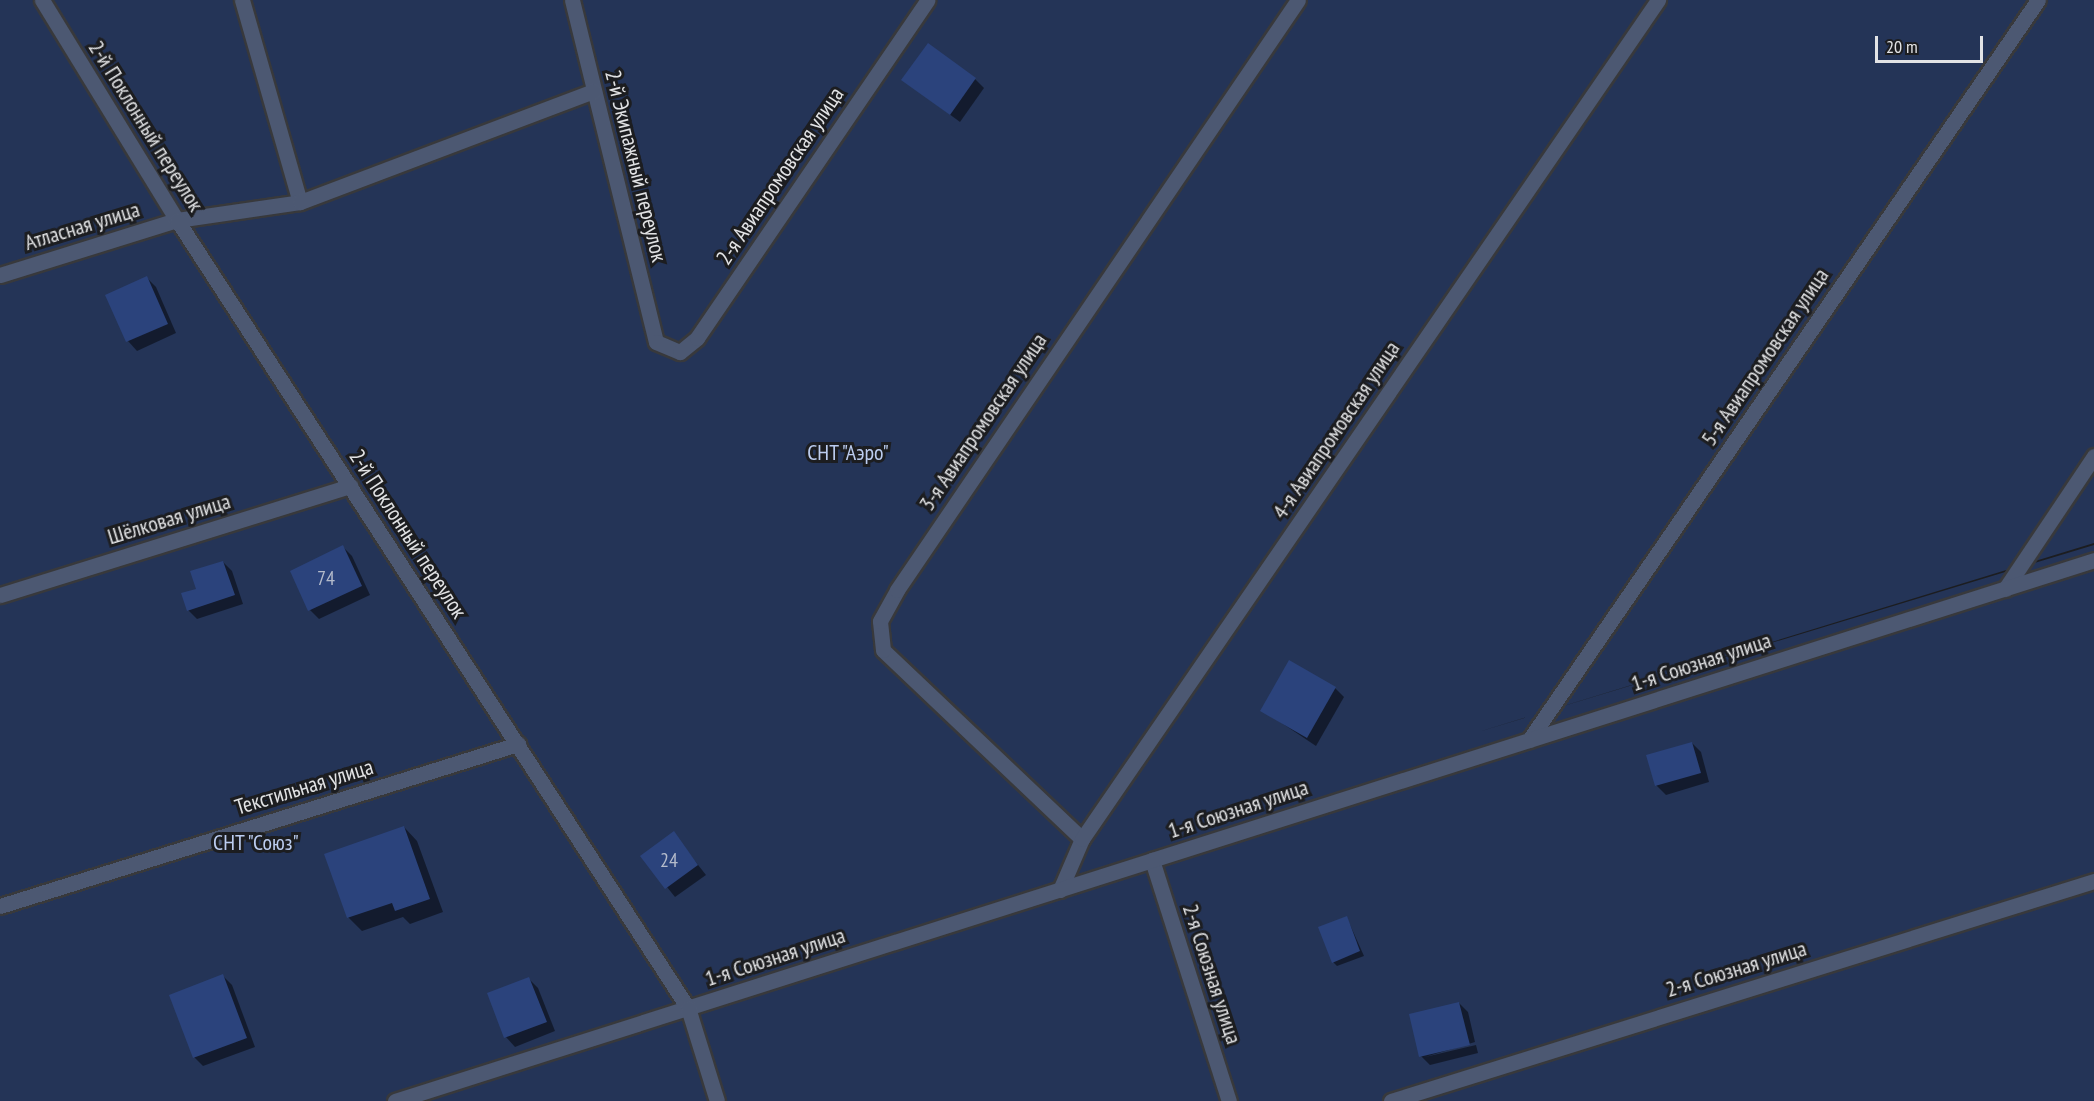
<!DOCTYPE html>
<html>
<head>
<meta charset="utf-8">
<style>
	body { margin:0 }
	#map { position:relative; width:2094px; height:1101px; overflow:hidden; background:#1c1d20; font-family:"PT Sans Narrow",sans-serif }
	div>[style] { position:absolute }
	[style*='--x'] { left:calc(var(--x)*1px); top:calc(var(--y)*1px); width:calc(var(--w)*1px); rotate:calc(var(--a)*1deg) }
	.green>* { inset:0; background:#243457 }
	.shadow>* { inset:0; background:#0007 }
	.building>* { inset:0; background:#2b437c }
	.roads { filter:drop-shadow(2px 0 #38393c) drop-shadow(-2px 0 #38393c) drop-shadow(0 2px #38393c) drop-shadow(0 -2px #38393c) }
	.lane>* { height:15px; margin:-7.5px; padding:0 7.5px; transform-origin:7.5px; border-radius:7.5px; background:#4c5872 }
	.street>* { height:15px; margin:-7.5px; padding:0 7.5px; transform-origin:7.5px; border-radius:7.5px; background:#4c5872 }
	span { translate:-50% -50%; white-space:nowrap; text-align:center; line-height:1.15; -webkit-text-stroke:6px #1c1d20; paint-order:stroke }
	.number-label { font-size:20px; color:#b4bbcb }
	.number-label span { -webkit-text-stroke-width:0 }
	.street-label { font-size:22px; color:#e2e3e5 }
	.park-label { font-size:22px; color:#bccdf0 }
	.scale { position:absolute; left:1875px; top:36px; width:108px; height:27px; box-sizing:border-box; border:3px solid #e2e3e5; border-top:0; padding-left:8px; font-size:18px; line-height:21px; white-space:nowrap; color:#e2e3e5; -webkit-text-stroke:4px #1c1d20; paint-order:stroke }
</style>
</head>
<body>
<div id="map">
	<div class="green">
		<div style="clip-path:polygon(0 0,2094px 0,2094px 543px,1475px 733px,2094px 545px,2094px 1101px,0 1101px)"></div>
	</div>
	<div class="shadow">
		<div style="clip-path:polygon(975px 79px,984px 88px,960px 122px,903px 80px)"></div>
		<div style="clip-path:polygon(147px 278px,156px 287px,176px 333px,137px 351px,128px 341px,107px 296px)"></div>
		<div style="clip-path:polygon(343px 547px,352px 556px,370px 595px,319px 619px,310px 610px)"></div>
		<div style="clip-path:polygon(223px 562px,232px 571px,243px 604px,197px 619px,188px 610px,198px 590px)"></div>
		<div style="clip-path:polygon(1335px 688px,1344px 697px,1316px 746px,1262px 710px)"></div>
		<div style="clip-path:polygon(1692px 743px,1701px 752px,1709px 782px,1666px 795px,1656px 785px)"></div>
		<div style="clip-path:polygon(404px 827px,417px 841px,443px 912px,410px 924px,403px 917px,362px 931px,348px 917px)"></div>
		<div style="clip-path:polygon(673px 833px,706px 875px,675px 897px,642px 856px)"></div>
		<div style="clip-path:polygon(1347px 918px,1364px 956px,1337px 966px,1333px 962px)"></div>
		<div style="clip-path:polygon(223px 976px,232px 985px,255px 1047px,203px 1066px,194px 1057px)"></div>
		<div style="clip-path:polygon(529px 979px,538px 988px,555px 1031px,515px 1047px,506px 1037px,488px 994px)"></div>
		<div style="clip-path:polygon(1459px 1003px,1468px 1012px,1475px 1042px,1425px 1057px,1476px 1045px,1478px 1053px,1430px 1065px,1421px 1056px)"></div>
	</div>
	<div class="building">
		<div style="clip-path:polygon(928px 43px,976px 78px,950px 115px,901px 80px)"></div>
		<div style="clip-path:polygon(147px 276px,168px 324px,126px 342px,105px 295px)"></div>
		<div style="clip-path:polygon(343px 545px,362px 586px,308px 611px,290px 571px)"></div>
		<div style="clip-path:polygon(223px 561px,235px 595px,187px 611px,181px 593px,196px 589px,190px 571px)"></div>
		<div style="clip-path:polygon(1289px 660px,1336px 687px,1307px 738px,1260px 711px)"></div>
		<div style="clip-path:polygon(1692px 742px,1701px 773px,1655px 786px,1646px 755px)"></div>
		<div style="clip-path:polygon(404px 826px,430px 899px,395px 911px,392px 903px,347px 918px,324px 854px)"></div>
		<div style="clip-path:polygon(674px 831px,698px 865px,665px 889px,640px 856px)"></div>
		<div style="clip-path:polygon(1347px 916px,1360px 951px,1332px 963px,1318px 927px)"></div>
		<div style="clip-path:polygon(223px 974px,247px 1038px,193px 1058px,169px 995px)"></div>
		<div style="clip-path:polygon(529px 977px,547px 1022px,504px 1038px,487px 993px)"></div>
		<div style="clip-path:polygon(1459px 1002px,1470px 1045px,1419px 1057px,1409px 1014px)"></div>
	</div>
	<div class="roads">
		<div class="lane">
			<div style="--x:242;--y:0;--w:210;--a:74"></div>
			<div style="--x:572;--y:0;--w:352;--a:76.2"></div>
			<div style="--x:656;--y:342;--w:26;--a:23"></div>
			<div style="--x:680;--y:352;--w:22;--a:-39"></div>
			<div style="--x:697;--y:338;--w:409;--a:-55.7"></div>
			<div style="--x:0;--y:275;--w:185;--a:-17.3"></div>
			<div style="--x:177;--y:220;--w:124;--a:-8.3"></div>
			<div style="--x:300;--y:202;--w:314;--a:-20.7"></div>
			<div style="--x:2005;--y:589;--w:160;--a:-56.2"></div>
			<div style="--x:0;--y:595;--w:367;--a:-17.3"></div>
			<div style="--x:1529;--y:740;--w:898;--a:-55.48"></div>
			<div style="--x:1082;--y:839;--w:274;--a:-136.5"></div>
			<div style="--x:883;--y:650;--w:29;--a:-96"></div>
			<div style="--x:880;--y:621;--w:35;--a:-61"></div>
			<div style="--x:897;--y:590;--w:713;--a:-55.8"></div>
			<div style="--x:1152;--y:860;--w:253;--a:72.3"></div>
			<div style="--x:1060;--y:890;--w:56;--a:-66.7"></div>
			<div style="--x:1082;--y:839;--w:1018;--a:-55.53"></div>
			<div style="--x:0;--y:906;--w:543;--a:-17.37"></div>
			<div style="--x:395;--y:1101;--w:1783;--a:-17.66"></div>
			<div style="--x:1391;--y:1101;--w:737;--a:-17.38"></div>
		</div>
		<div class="street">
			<div style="--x:42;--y:0;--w:258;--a:58.5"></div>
			<div style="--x:177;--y:220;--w:939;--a:57.04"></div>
			<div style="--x:688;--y:1008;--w:97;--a:72.7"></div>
		</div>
	</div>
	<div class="number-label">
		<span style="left:326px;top:578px">74</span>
		<span style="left:669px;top:860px">24</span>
	</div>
	<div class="street-label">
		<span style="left:146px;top:126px;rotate:58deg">2-й Поклонный переулок</span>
		<span style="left:636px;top:166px;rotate:76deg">2-й Экипажный переулок</span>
		<span style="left:780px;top:176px;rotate:-56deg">2-я Авиапромовская улица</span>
		<span style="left:82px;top:226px;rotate:-17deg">Атласная улица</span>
		<span style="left:1765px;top:357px;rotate:-56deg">5-я Авиапромовская улица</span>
		<span style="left:983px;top:422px;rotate:-56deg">3-я Авиапромовская улица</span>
		<span style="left:1336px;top:430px;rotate:-56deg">4-я Авиапромовская улица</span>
		<span style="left:169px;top:519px;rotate:-17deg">Шёлковая улица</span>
		<span style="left:408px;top:534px;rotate:57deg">2-й Поклонный переулок</span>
		<span style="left:1701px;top:662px;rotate:-18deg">1-я Союзная улица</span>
		<span style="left:304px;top:787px;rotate:-17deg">Текстильная улица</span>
		<span style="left:1238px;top:809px;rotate:-18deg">1-я Союзная улица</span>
		<span style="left:775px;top:957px;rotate:-18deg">1-я Союзная улица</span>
		<span style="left:1736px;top:969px;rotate:-17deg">2-я Союзная улица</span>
		<span style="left:1212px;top:974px;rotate:72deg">2-я Союзная улица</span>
	</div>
	<div class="park-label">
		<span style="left:848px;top:453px">СНТ "Аэро"</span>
		<span style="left:256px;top:843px">СНТ "Союз"</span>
	</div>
	<div class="scale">20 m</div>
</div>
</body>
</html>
